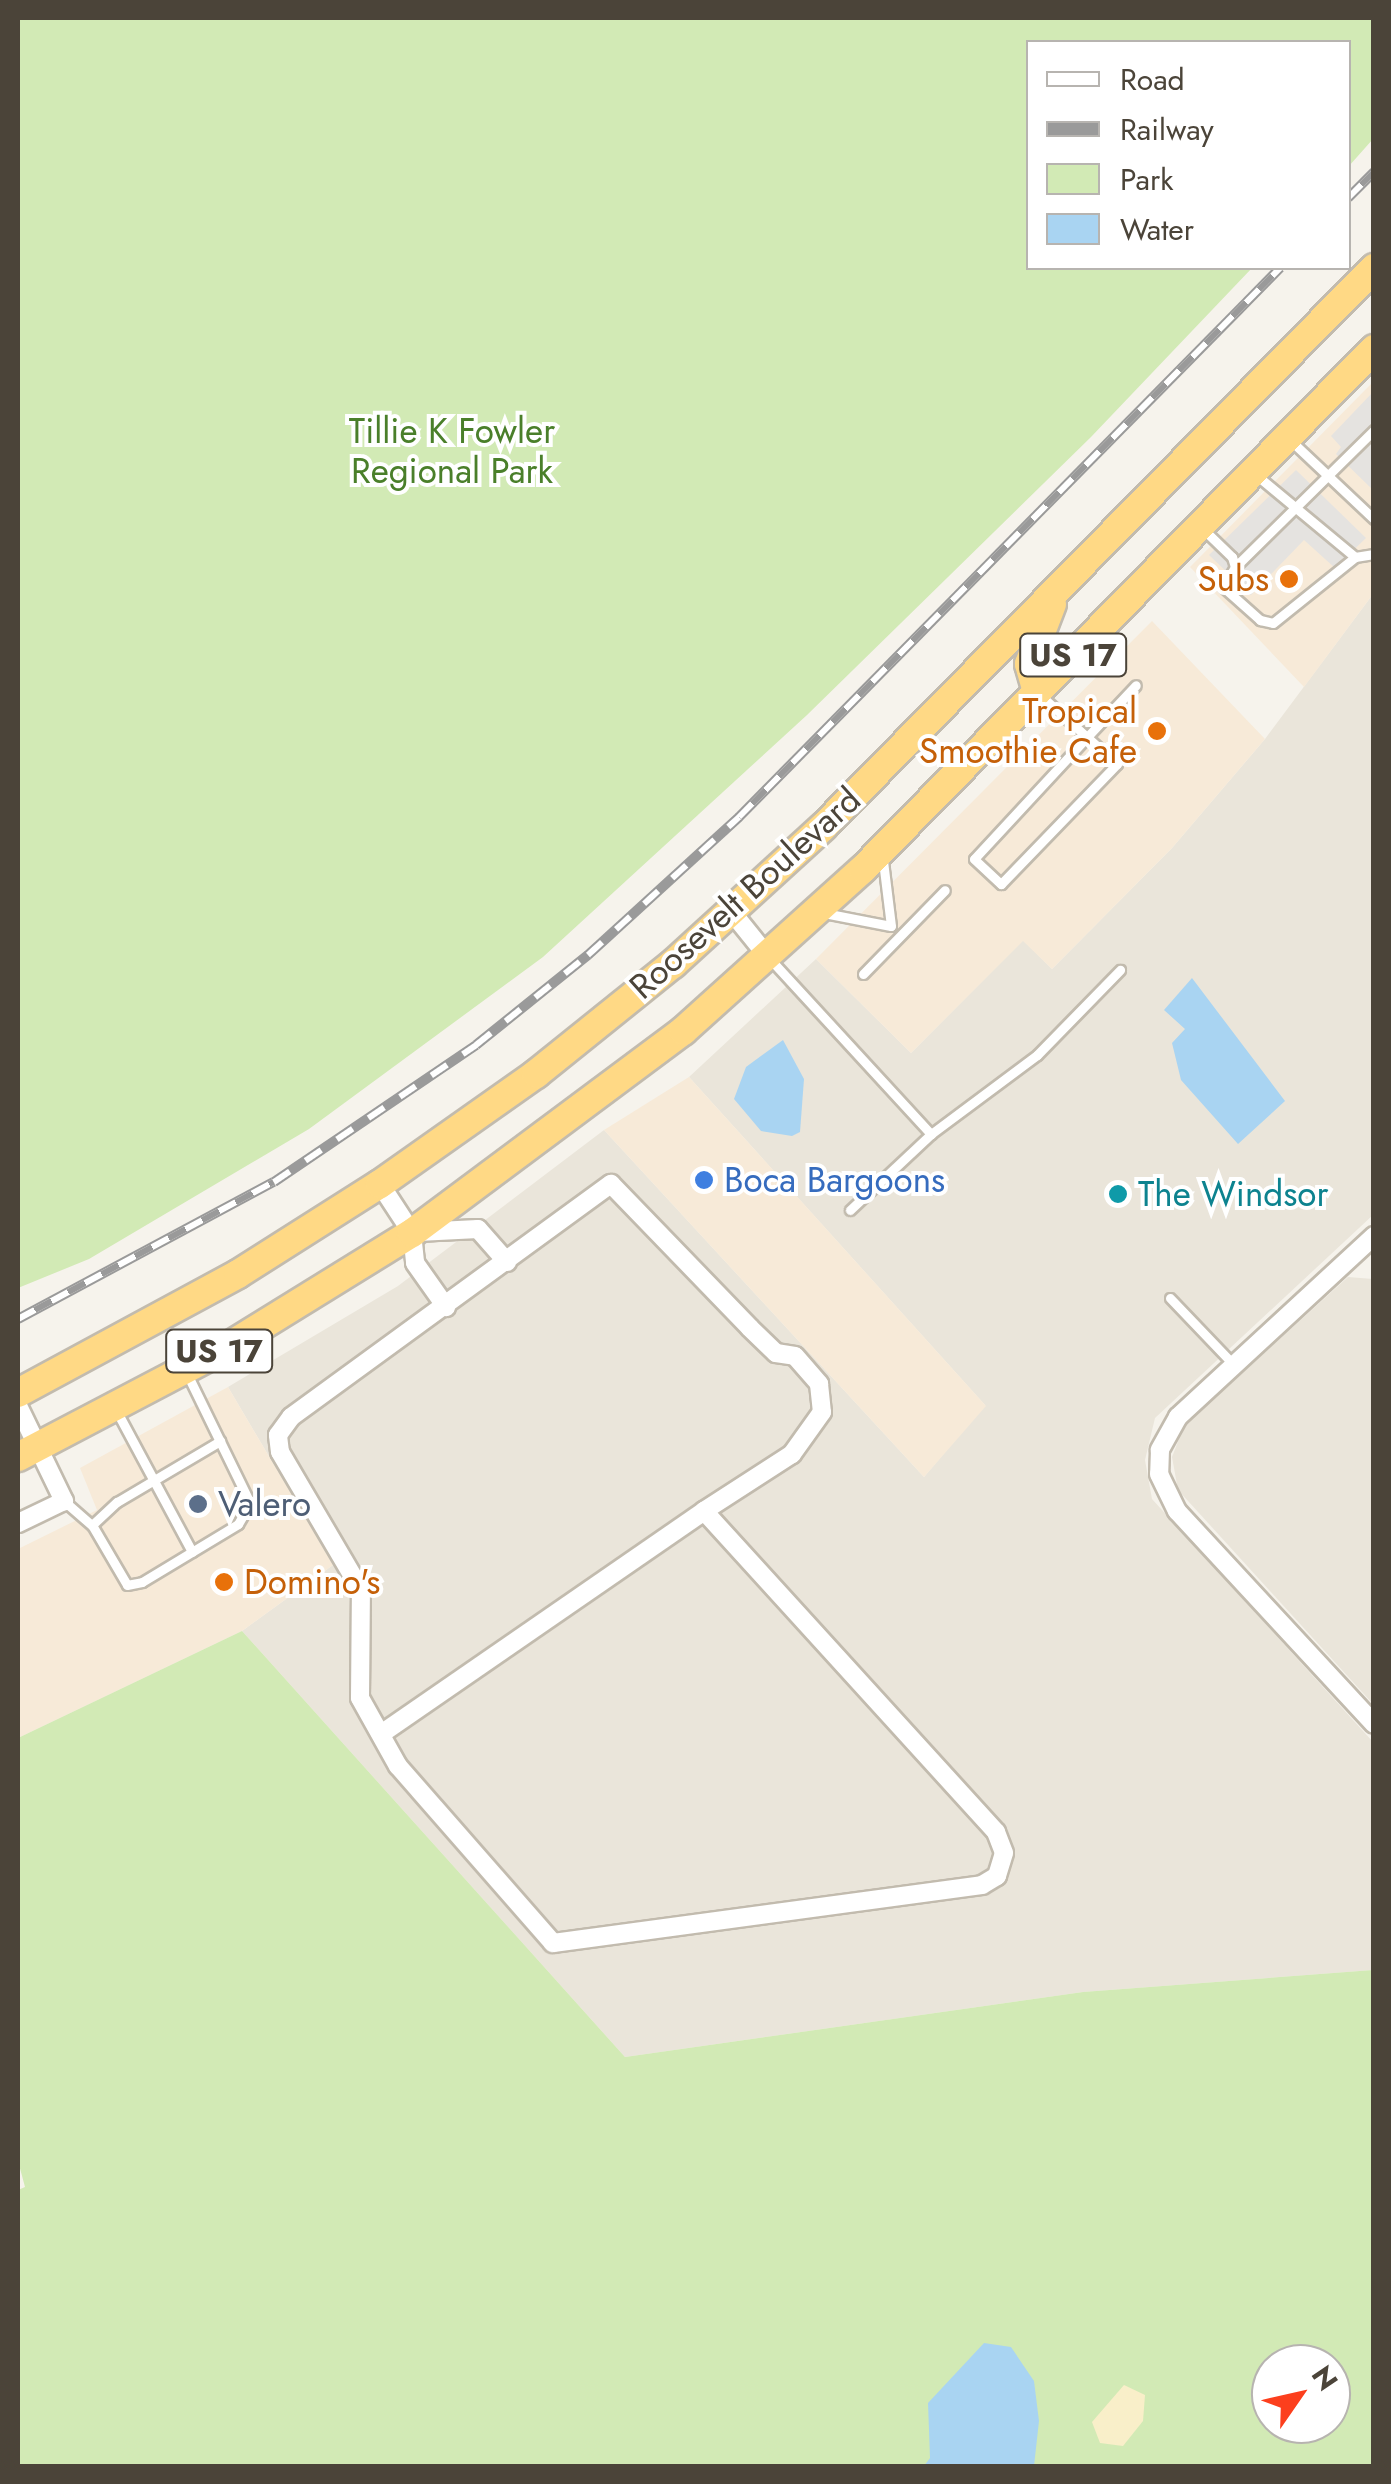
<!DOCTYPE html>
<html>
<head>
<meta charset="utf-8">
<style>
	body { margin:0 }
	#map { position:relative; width:1391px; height:2484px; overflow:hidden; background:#f6f3ec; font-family:Jost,sans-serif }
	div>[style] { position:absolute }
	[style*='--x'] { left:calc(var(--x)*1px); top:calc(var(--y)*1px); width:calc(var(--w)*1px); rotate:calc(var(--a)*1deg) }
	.residential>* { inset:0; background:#eae5da }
	.commercial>* { inset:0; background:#f7ead8 }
	.green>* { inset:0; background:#d2eab5 }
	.sand>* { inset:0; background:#f9efc9 }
	.parking>* { inset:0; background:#e5e3e0 }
	.water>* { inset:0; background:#a9d4f2 }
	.roads { filter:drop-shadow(2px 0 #c2bbae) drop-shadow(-2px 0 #c2bbae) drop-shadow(0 2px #c2bbae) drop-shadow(0 -2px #c2bbae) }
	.service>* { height:9px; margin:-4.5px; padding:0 4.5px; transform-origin:4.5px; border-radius:4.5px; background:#fff }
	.minor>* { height:18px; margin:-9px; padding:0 9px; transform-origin:9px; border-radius:9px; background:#fff }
	.trunk>* { height:28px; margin:-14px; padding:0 14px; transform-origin:14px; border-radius:14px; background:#ffd985 }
	.rail>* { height:10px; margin-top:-5px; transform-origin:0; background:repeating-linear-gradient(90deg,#fff 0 19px,#9a9a9a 0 38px); box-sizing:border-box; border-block:2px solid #9a9a9a }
	.dots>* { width:28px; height:28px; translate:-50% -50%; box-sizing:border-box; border:5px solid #fff; border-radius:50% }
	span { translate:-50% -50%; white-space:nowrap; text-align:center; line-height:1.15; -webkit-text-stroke:8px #fff; paint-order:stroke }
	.shield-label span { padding:2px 8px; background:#fff; border:2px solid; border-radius:8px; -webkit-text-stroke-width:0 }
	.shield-label { font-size:32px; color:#4b4439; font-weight:700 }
	.park-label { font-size:35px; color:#4a7f2a }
	.food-label { font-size:35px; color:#c56008 }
	.right { translate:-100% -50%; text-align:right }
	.left { translate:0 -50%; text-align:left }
	.street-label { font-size:35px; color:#4b4439 }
	.shop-label { font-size:35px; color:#366cbe }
	.culture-label { font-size:35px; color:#0d838f }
	.service-label { font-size:35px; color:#4e5e75 }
	.frame { position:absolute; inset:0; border:20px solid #4b4439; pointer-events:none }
	.legend { position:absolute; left:1026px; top:40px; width:325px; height:230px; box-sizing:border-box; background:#fff; border:2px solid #b7b4b0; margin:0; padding:12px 18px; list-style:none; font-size:30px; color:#4b4439 }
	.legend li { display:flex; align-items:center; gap:20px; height:50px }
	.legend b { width:50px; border:2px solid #b7b4b0 }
	.north { position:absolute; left:1251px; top:2344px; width:100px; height:100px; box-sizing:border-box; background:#fff; border:2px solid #b7b4b0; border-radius:50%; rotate:56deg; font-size:28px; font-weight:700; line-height:40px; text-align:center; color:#4b4439 }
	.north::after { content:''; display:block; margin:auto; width:35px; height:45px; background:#fc3f1d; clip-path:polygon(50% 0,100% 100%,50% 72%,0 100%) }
</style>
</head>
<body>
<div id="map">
	<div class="residential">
		<div style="clip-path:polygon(1373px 594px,1373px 1215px,1155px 1418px,1145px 1460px,1152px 1499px,1373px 1742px,1373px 1970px,1083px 1992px,625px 2057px,242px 1631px,333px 1565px,228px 1387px,398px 1286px,604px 1130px,924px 1477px,985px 1405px,689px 1077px,816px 959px,911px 1053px,1023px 940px,1052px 969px,1172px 848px,1265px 739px)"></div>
		<div style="clip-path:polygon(1348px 1277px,1373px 1279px,1373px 1704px,1178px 1490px,1172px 1457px,1184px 1426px)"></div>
	</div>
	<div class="commercial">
		<div style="clip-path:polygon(1373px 382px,1373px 594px,1304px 687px,1190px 567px)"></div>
		<div style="clip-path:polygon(1152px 621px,1265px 739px,1172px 848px,1052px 969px,1023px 941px,911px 1053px,816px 959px)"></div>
		<div style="clip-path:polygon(689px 1077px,986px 1406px,924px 1477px,604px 1130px)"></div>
		<div style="clip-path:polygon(228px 1387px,333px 1565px,242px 1631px,18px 1738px,18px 1549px,97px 1510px,80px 1468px)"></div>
	</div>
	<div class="green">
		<div style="clip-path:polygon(18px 18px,1373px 18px,1373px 139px,1349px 166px,1348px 42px,1028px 42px,1028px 268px,1252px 268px,1091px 437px,807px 715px,543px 957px,309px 1129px,89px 1259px,18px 1288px)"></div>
		<div style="clip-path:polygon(evenodd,242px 1631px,625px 2057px,1083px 1992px,1373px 1970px,1373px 2466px,18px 2466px,18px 2190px,25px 2187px,18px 2161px,18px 1738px,242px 1631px,1271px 2364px,1331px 2364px,1331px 2424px,1271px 2424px,1271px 2364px)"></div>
	</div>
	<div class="sand">
		<div style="clip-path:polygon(1124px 2385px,1145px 2395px,1143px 2421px,1123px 2446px,1100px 2443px,1092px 2422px)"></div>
	</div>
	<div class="parking">
		<div style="clip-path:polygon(1373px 392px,1373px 490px,1336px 454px,1341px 447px,1331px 436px)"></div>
		<div style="clip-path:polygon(1296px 470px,1366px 538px,1335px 568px,1304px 540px,1251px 595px,1209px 555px)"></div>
	</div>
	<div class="water">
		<div style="clip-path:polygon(1192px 978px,1285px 1101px,1238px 1144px,1181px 1080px,1172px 1043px,1185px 1029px,1164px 1010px)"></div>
		<div style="clip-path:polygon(783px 1040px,804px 1079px,800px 1132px,792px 1136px,761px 1131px,734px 1099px,746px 1067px)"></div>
		<div style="clip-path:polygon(984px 2343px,1011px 2347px,1034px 2381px,1039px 2421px,1034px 2466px,924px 2466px,930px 2458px,928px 2403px)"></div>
	</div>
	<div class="roads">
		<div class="service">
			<div style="--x:1288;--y:438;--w:118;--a:43.3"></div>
			<div style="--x:1255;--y:474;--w:130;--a:39.7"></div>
			<div style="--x:1202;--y:528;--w:42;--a:44"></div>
			<div style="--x:1232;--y:557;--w:10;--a:73"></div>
			<div style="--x:1235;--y:567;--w:23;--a:121"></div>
			<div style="--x:1223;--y:587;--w:50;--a:41.7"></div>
			<div style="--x:1260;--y:620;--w:13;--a:13"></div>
			<div style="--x:1273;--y:623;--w:105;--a:-38.8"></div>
			<div style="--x:1355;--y:557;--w:19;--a:-9"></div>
			<div style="--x:1235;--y:567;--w:195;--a:-44.6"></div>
			<div style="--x:1039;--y:694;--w:64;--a:41.9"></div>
			<div style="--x:1087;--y:737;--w:166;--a:132.8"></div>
			<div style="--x:974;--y:859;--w:37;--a:43"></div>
			<div style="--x:1001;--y:884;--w:167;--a:-46"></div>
			<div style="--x:1117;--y:764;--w:40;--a:-138"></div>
			<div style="--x:1087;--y:737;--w:71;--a:-46.7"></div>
			<div style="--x:824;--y:913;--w:68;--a:11"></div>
			<div style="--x:891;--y:926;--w:65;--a:-97"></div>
			<div style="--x:770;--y:959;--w:238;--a:47.4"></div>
			<div style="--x:931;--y:1134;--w:132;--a:-36.7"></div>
			<div style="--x:1037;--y:1055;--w:119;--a:-45.7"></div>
			<div style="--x:863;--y:974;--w:117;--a:-45.7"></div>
			<div style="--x:850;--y:1210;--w:111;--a:-43.2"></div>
			<div style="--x:1170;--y:1298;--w:93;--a:46.3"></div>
			<div style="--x:116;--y:1410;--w:161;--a:61.8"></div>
			<div style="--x:64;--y:1501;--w:37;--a:41"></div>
			<div style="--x:92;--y:1525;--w:69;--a:59.7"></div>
			<div style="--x:127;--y:1585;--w:15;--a:-11"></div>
			<div style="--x:142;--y:1582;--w:112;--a:-31.1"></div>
			<div style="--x:238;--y:1524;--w:24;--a:-60"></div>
			<div style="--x:250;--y:1503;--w:144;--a:-116"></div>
			<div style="--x:92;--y:1525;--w:34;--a:-43"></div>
			<div style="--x:117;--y:1502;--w:120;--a:-30.6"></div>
		</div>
		<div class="minor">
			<div style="--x:731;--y:911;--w:59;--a:51.2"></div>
			<div style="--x:380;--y:1184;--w:59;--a:56.9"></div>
			<div style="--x:412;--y:1233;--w:30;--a:84"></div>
			<div style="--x:415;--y:1263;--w:54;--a:54.8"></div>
			<div style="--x:611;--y:1184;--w:200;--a:46"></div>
			<div style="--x:750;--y:1328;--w:36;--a:44"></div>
			<div style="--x:776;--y:1353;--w:19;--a:9"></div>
			<div style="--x:795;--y:1356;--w:37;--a:49"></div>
			<div style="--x:819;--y:1384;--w:28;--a:84"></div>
			<div style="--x:822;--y:1412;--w:52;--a:125.5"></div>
			<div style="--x:792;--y:1454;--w:105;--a:147.1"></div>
			<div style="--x:704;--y:1511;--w:434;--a:47.7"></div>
			<div style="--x:996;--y:1832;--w:22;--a:69"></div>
			<div style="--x:1004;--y:1853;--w:24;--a:107"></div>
			<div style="--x:997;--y:1876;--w:17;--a:149"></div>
			<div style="--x:982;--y:1885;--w:433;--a:172.3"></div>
			<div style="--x:553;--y:1943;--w:235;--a:-131.2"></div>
			<div style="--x:398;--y:1766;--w:78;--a:-119.2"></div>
			<div style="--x:360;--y:1698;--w:108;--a:-89.5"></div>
			<div style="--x:361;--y:1590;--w:160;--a:-120.4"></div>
			<div style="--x:280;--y:1452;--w:17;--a:-97"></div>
			<div style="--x:278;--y:1435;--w:22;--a:-54"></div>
			<div style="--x:291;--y:1417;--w:396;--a:-36.1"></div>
			<div style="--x:418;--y:1232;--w:60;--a:-2.9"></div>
			<div style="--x:478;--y:1229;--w:44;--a:48.7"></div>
			<div style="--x:1374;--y:1236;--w:267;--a:137.3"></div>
			<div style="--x:1178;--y:1417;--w:38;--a:119"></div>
			<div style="--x:1160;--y:1450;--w:24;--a:92"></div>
			<div style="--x:1159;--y:1474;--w:41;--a:64.1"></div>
			<div style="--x:1177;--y:1511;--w:290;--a:47.2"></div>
			<div style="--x:18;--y:1406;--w:106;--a:64.2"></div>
			<div style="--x:64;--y:1501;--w:51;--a:154.4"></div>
			<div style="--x:381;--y:1734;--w:393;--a:-34.6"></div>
		</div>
		<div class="trunk">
			<div style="--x:1037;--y:692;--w:29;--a:-106"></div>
			<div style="--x:1029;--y:664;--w:64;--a:-69"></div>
			<div style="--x:18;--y:1393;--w:250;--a:-28.4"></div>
			<div style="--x:238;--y:1274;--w:168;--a:-32.4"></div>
			<div style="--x:380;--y:1184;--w:191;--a:-35.2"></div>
			<div style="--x:536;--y:1074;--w:176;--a:-38.8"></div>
			<div style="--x:673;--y:964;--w:203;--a:-42.4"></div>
			<div style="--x:823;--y:827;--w:785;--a:-45.41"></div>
			<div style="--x:18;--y:1457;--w:238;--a:-27.7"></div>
			<div style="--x:229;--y:1346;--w:215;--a:-31.7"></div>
			<div style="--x:412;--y:1233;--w:338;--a:-36.7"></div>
			<div style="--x:683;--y:1031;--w:242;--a:-42"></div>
			<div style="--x:863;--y:869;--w:729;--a:-45.5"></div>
		</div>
	</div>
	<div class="rail">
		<div style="--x:1348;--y:198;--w:37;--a:-45"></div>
		<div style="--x:18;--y:1319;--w:290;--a:-28.2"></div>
		<div style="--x:274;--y:1182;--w:244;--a:-34.1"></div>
		<div style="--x:476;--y:1045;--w:144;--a:-38.8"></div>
		<div style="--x:588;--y:955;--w:205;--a:-42.4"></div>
		<div style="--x:739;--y:817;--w:771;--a:-45.42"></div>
	</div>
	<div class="dots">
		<div style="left:1289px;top:579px;background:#e8710a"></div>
		<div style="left:1157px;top:731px;background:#e8710a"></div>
		<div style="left:704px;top:1180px;background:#3f7fe0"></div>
		<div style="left:1118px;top:1194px;background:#0f9aa8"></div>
		<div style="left:198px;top:1504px;background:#5c6f8a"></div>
		<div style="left:224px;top:1582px;background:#e8710a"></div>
	</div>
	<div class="shield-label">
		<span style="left:1073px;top:655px">US 17</span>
		<span style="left:219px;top:1351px">US 17</span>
	</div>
	<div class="park-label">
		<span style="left:452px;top:451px">Tillie K Fowler<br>Regional Park</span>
	</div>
	<div class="food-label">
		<span class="right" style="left:1269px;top:579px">Subs</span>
		<span class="right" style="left:1137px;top:731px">Tropical<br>Smoothie Cafe</span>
		<span class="left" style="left:244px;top:1582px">Domino's</span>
	</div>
	<div class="street-label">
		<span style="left:745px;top:893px;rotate:-42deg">Roosevelt Boulevard</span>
	</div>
	<div class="shop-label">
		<span class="left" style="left:724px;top:1180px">Boca Bargoons</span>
	</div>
	<div class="culture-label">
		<span class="left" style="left:1138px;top:1194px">The Windsor</span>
	</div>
	<div class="service-label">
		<span class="left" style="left:218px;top:1504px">Valero</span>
	</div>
	<div class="frame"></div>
	<ul class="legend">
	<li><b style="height:12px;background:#fff"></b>Road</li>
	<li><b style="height:12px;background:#9a9a9a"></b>Railway</li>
	<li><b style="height:28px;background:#d2eab5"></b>Park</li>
	<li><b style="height:28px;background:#a9d4f2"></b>Water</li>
	</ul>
	<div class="north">N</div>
</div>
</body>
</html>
